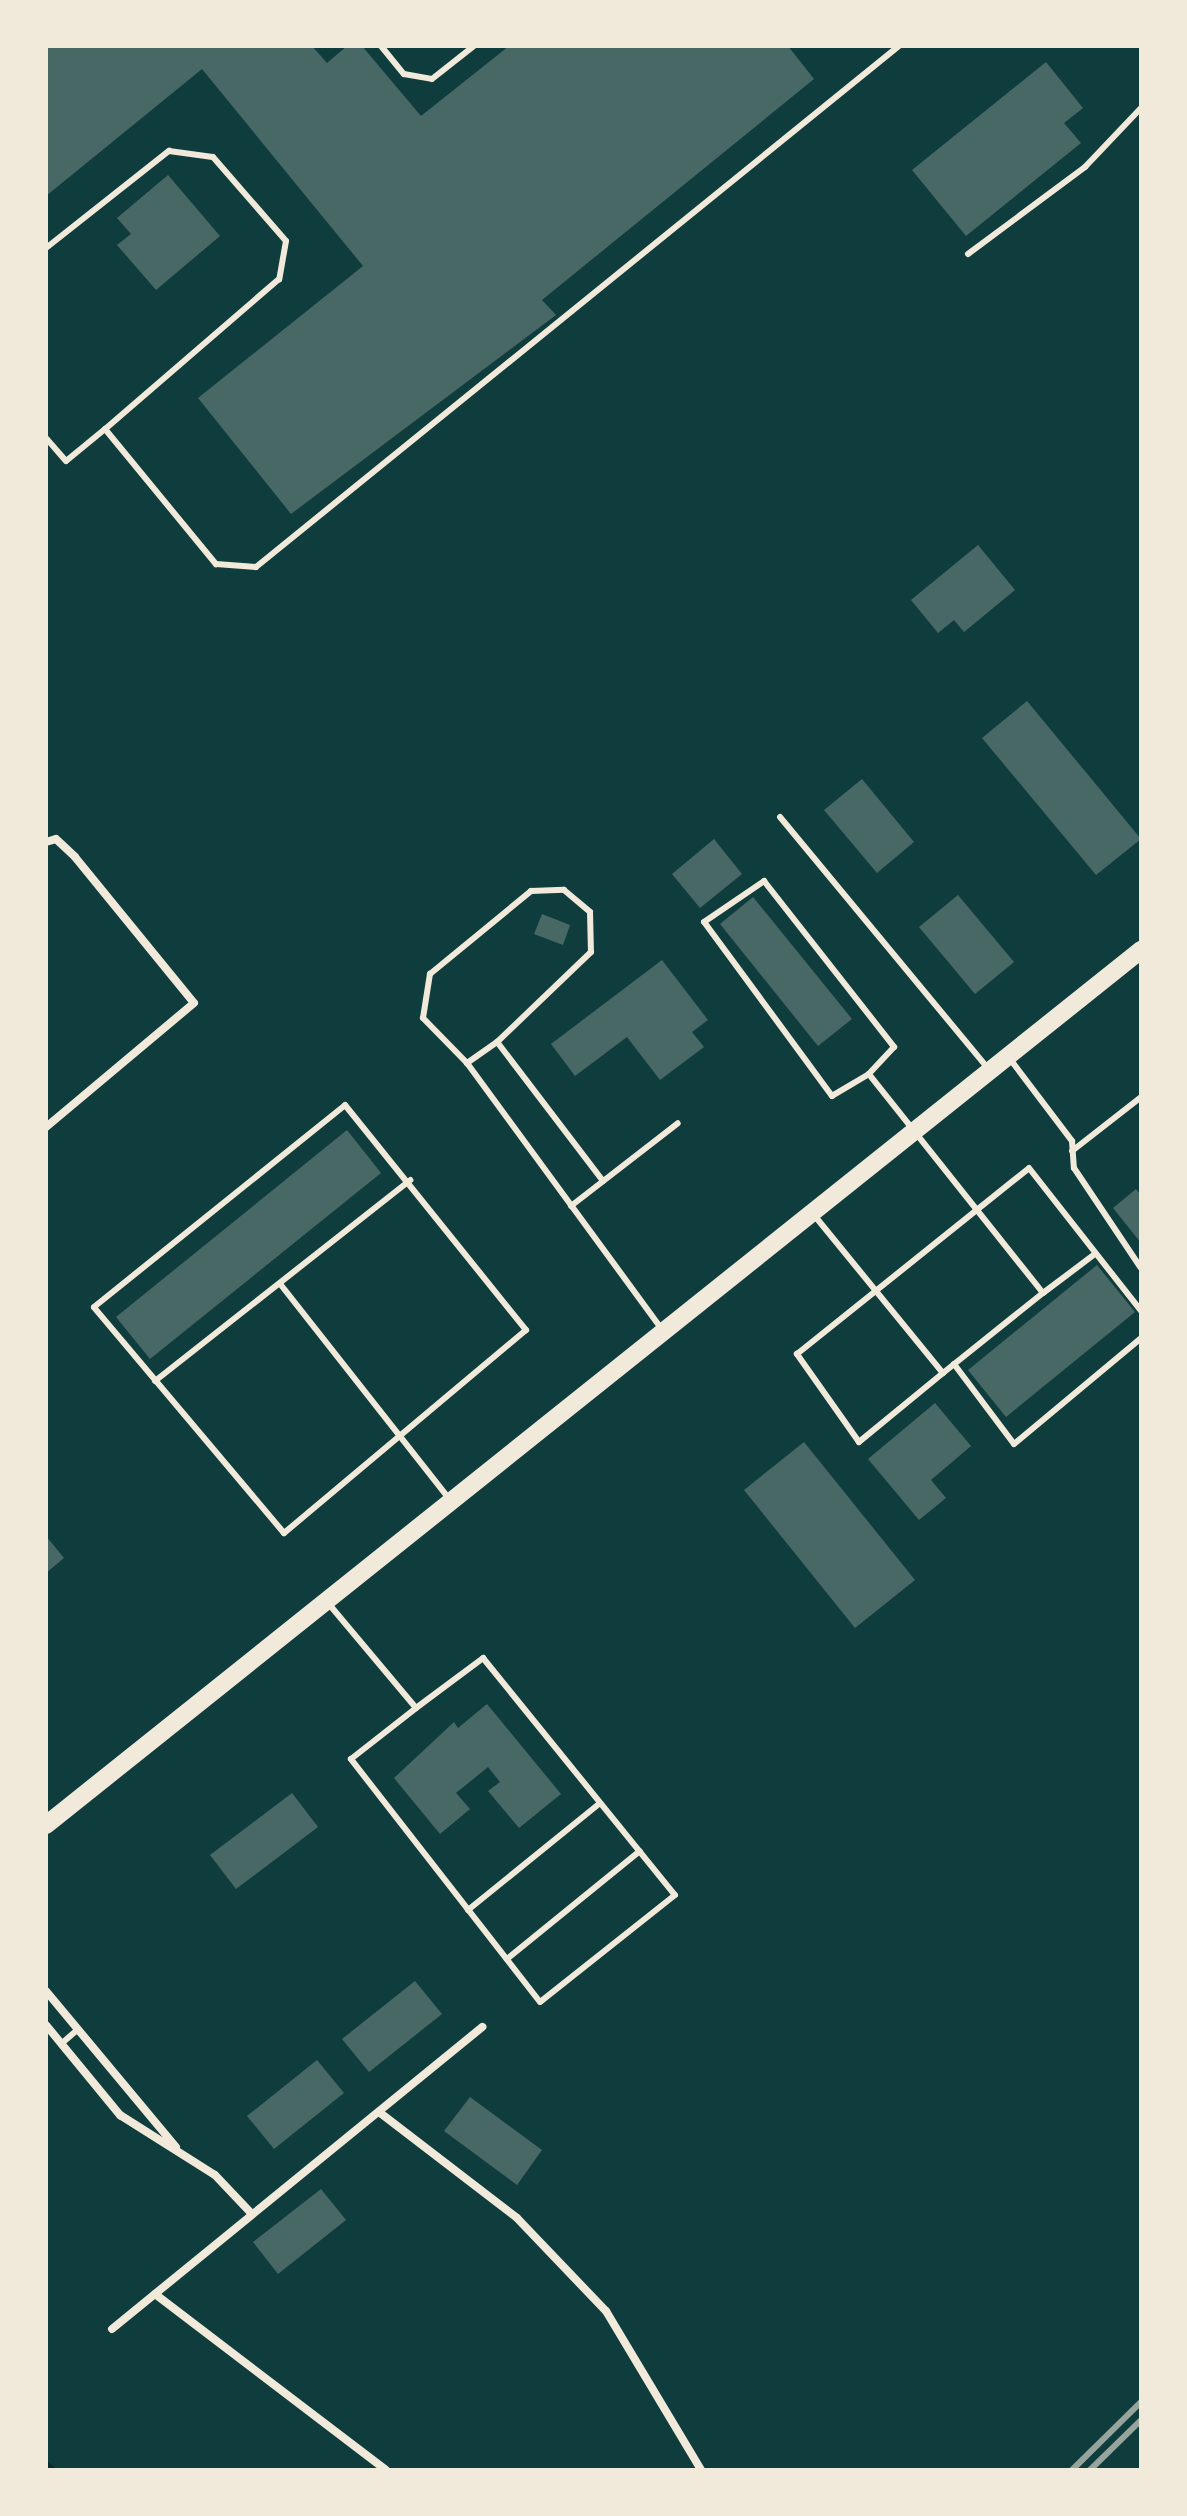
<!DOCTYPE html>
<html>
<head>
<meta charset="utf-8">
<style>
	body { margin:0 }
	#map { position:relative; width:1187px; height:2516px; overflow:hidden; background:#0f3d3e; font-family:"Roboto Condensed",sans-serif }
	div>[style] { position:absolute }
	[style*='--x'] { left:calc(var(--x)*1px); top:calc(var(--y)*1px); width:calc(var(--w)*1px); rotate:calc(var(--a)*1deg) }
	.stream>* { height:6px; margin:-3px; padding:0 3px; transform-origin:3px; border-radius:3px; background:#0a2a2b }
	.building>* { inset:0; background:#486865 }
	.service>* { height:6px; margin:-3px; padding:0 3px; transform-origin:3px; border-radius:3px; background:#f1e9da }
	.minor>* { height:8px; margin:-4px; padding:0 4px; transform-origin:4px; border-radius:4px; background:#f1e9da }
	.primary>* { height:18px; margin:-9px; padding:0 9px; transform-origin:9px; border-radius:9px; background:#f1e9da }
	.rail>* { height:6px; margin:-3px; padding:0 3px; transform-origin:3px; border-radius:3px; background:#97a49c }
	span { translate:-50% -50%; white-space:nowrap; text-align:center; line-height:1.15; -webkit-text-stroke:8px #f1e9da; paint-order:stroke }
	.frame { position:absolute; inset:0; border:48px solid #f1e9da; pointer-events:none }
</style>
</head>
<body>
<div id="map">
	<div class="stream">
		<div style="--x:46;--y:2464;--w:9;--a:41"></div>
	</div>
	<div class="building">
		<div style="clip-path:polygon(46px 46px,312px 46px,327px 63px,347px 46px,362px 46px,421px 116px,509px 46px,788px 46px,814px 79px,542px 300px,556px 315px,291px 514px,198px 398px,363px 266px,202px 69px,46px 196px)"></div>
		<div style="clip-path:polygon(1046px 62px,1083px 108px,1064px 123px,1081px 143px,966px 236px,912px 170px)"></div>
		<div style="clip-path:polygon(168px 175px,220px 236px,156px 290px,117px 245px,131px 234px,117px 218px)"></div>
		<div style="clip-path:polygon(978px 545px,1015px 590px,964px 632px,954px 620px,938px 633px,911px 600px)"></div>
		<div style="clip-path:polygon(1027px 701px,1141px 839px,1096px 875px,982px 738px)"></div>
		<div style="clip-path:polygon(862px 779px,914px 842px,877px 873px,824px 810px)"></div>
		<div style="clip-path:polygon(714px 839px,742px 874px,700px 908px,672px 874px)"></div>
		<div style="clip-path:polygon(958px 895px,1014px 962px,975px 994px,919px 927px)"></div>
		<div style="clip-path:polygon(753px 897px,852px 1019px,818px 1046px,720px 924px)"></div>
		<div style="clip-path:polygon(542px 914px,570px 925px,563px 945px,534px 934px)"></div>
		<div style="clip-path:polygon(662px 960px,708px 1020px,692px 1032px,704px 1047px,660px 1080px,627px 1037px,575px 1076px,551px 1044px)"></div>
		<div style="clip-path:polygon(347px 1130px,381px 1173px,150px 1359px,116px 1317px)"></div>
		<div style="clip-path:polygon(1136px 1189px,1141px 1195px,1141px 1243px,1113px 1208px)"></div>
		<div style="clip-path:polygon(1097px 1265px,1135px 1312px,1006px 1417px,968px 1370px)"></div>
		<div style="clip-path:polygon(935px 1403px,971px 1446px,931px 1480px,946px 1498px,919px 1520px,868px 1459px)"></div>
		<div style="clip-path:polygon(804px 1442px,915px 1580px,855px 1628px,744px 1490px)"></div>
		<div style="clip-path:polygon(46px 1536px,64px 1558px,46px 1573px)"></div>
		<div style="clip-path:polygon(487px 1704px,561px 1794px,519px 1828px,488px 1791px,500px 1782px,488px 1767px,456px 1793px,470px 1809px,440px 1834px,394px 1778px,454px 1722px,458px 1728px)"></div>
		<div style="clip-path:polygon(292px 1793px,318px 1827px,236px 1889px,210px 1855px)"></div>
		<div style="clip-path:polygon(415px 1981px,442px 2014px,369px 2072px,342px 2039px)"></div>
		<div style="clip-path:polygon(317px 2060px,344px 2093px,274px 2149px,247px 2116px)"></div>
		<div style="clip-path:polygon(470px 2097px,542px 2150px,517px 2185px,444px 2131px)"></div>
		<div style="clip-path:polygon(321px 2189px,346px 2220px,278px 2274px,253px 2242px)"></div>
	</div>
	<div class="service">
		<div style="--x:381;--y:46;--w:36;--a:51"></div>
		<div style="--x:404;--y:74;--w:28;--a:10"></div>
		<div style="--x:432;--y:79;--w:53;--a:-38.2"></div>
		<div style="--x:46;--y:248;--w:157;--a:-38.3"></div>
		<div style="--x:169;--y:151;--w:44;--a:7.8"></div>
		<div style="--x:213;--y:157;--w:111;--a:49"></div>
		<div style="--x:286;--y:241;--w:39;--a:100"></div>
		<div style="--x:279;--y:279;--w:230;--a:139.2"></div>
		<div style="--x:105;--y:429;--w:50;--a:140.6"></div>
		<div style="--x:66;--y:461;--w:30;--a:-131"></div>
		<div style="--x:968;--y:254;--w:146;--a:-36.6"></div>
		<div style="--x:1085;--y:167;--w:81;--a:-46.5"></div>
		<div style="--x:105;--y:429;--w:175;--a:50.6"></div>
		<div style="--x:216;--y:564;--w:40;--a:4.3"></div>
		<div style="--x:256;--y:567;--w:828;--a:-39.02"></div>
		<div style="--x:780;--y:817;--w:326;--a:50.4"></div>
		<div style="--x:1010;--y:1059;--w:103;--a:52.9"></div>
		<div style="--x:1072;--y:1141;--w:27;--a:86"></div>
		<div style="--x:1074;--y:1168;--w:120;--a:56.2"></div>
		<div style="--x:467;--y:1063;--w:63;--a:-134.4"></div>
		<div style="--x:423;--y:1018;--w:45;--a:-81"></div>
		<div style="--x:430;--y:974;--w:131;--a:-39.4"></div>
		<div style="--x:531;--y:891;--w:33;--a:-2"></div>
		<div style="--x:564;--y:890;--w:34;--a:40"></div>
		<div style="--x:590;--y:912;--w:40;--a:88.6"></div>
		<div style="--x:591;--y:952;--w:130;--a:136.2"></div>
		<div style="--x:345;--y:1105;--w:289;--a:51.2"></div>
		<div style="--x:526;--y:1330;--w:316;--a:140"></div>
		<div style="--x:284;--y:1533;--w:295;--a:-130.1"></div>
		<div style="--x:94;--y:1307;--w:322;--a:-38.8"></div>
		<div style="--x:1072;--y:1151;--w:88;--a:-38"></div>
		<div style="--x:603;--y:1181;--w:175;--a:-127.3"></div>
		<div style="--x:497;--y:1042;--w:37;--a:145"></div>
		<div style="--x:467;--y:1063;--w:328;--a:53.8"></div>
		<div style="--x:571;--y:1206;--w:135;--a:-37.8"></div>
		<div style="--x:814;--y:1215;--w:204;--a:50.8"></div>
		<div style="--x:943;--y:1373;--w:128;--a:-38.7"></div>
		<div style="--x:1043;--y:1293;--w:280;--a:-128.5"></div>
		<div style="--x:869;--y:1074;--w:43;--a:149.3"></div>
		<div style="--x:832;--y:1096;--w:216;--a:-126.3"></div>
		<div style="--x:704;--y:922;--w:73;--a:-34.3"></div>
		<div style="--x:764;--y:881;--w:211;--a:51.9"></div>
		<div style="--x:894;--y:1047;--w:37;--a:133"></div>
		<div style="--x:281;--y:1285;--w:273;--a:51.8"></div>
		<div style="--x:1043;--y:1293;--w:65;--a:-36.9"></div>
		<div style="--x:954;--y:1364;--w:100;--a:53.1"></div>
		<div style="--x:1014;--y:1444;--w:165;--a:-39.8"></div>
		<div style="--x:943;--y:1373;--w:109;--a:140.6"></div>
		<div style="--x:859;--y:1442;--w:108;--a:-125.2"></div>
		<div style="--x:797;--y:1354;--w:297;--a:-38.7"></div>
		<div style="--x:1029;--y:1168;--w:182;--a:51.9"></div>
		<div style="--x:155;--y:1381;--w:325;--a:-38.2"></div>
		<div style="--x:328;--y:1603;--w:137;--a:50"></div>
		<div style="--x:416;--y:1708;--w:84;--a:-36.7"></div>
		<div style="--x:483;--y:1658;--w:305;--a:51"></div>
		<div style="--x:675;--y:1895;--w:172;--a:141.6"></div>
		<div style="--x:540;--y:2002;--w:308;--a:-127.9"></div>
		<div style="--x:351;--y:1759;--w:83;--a:-38.1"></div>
		<div style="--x:468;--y:1910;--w:170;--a:-39"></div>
		<div style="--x:507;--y:1959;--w:171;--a:-39.1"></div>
		<div style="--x:61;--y:2044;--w:21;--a:-41"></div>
	</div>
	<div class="minor">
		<div style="--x:46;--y:842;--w:10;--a:-17"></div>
		<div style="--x:56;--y:839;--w:26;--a:43"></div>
		<div style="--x:75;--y:857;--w:188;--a:50.8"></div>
		<div style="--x:194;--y:1003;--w:193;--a:140"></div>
		<div style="--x:46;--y:1991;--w:203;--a:50.2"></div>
		<div style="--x:46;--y:2025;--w:117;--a:50.6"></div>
		<div style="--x:120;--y:2115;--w:112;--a:32.3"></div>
		<div style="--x:215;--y:2175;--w:54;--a:46.5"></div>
		<div style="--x:379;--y:2112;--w:174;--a:37.5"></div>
		<div style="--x:517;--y:2218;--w:129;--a:46.3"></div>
		<div style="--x:606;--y:2311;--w:185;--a:59.1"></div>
		<div style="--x:155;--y:2294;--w:290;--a:37.3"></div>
		<div style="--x:112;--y:2329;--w:478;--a:-39.2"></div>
	</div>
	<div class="primary">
		<div style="--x:46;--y:1825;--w:1402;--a:-38.63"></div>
	</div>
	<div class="rail">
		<div style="--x:1072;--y:2470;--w:97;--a:-44.6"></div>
		<div style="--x:1090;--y:2470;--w:71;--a:-44.4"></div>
	</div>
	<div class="frame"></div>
</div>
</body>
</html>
